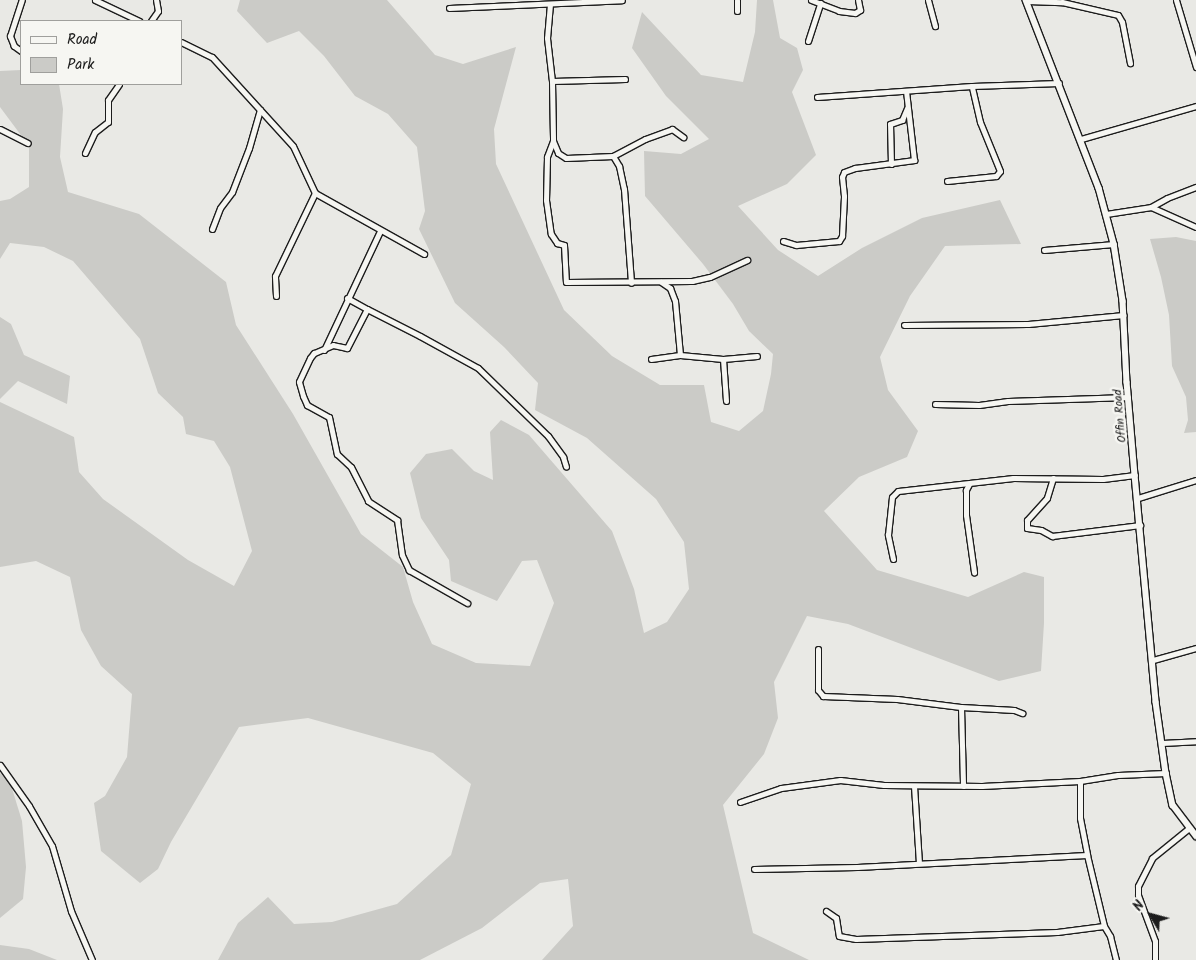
<!DOCTYPE html>
<html>
<head>
<meta charset="utf-8">
<style>
	body { margin:0 }
	#map { position:relative; width:1196px; height:960px; overflow:hidden; background:#e9e9e5; font-family:Kalam,sans-serif }
	div>[style] { position:absolute }
	[style*='--x'] { left:calc(var(--x)*1px); top:calc(var(--y)*1px); width:calc(var(--w)*1px); rotate:calc(var(--a)*1deg) }
	.green>* { inset:0; background:#cbcbc7 }
	.roads { filter:drop-shadow(1px 0 #1c1c1c) drop-shadow(-1px 0 #1c1c1c) drop-shadow(0 1px #1c1c1c) drop-shadow(0 -1px #1c1c1c) }
	.minor>* { height:5px; margin:-2.5px; padding:0 2.5px; transform-origin:2.5px; border-radius:2.5px; background:#f6f6f2 }
	.tertiary>* { height:5.5px; margin:-2.75px; padding:0 2.75px; transform-origin:2.75px; border-radius:2.75px; background:#f6f6f2 }
	span { translate:-50% -50%; white-space:nowrap; text-align:center; line-height:1.15; -webkit-text-stroke:5px #f6f6f2; paint-order:stroke }
	.street-label { font-size:12px; color:#1c1c1c }
	.legend { position:absolute; left:20px; top:20px; width:162px; height:65px; box-sizing:border-box; background:#f6f6f2; border:1px solid #9f9f9c; margin:0; padding:6px 9px; list-style:none; font-size:15px; color:#1c1c1c }
	.legend li { display:flex; align-items:center; gap:10px; height:25px }
	.legend b { width:25px; border:1px solid #9f9f9c }
	.north { position:absolute; left:1126px; top:890px; width:50px; height:50px; -webkit-text-stroke:4px #f6f6f2; paint-order:stroke; rotate:307deg; font-size:14px; font-weight:700; line-height:20px; text-align:center; color:#1c1c1c }
	.north::after { content:''; display:block; margin:auto; width:18px; height:22px; background:#1c1c1c; clip-path:polygon(50% 0,100% 100%,50% 72%,0 100%) }
</style>
</head>
<body>
<div id="map">
	<div class="green">
		<div style="clip-path:polygon(240px 0,387px 0,435px 55px,463px 64px,516px 47px,494px 129px,496px 164px,564px 310px,612px 356px,660px 385px,704px 385px,711px 422px,739px 431px,763px 411px,771px 374px,773px 354px,749px 331px,733px 304px,703px 264px,645px 196px,644px 151px,681px 154px,709px 139px,666px 96px,632px 48px,642px 12px,701px 75px,743px 82px,755px 32px,757px 0,773px 0,780px 38px,797px 48px,803px 70px,792px 92px,816px 155px,787px 184px,738px 206px,778px 250px,818px 276px,862px 248px,922px 218px,1000px 200px,1021px 244px,945px 246px,910px 296px,880px 357px,888px 390px,918px 431px,907px 457px,859px 477px,824px 511px,877px 570px,968px 597px,1024px 572px,1044px 577px,1044px 623px,1041px 671px,999px 681px,848px 624px,807px 616px,774px 682px,778px 718px,764px 754px,723px 805px,753px 933px,809px 960px,542px 960px,573px 926px,568px 879px,540px 883px,482px 928px,420px 960px,218px 960px,238px 923px,268px 897px,294px 924px,332px 922px,397px 904px,451px 855px,471px 784px,433px 753px,308px 718px,239px 727px,171px 842px,158px 869px,140px 883px,101px 851px,94px 803px,105px 796px,127px 757px,132px 694px,101px 666px,81px 630px,70px 577px,36px 561px,0 567px,0 402px,74px 437px,79px 472px,103px 499px,188px 560px,234px 586px,252px 551px,230px 467px,214px 441px,186px 434px,183px 417px,158px 393px,140px 339px,73px 261px,44px 247px,10px 243px,0 259px,0 201px,10px 199px,29px 187px,29px 146px,0 107px,0 71px,21px 70px,21px 84px,59px 84px,63px 109px,60px 157px,68px 192px,139px 214px,226px 282px,236px 325px,293px 414px,361px 534px,403px 567px,413px 602px,432px 644px,476px 663px,530px 666px,554px 603px,537px 560px,522px 561px,497px 601px,451px 581px,449px 560px,421px 518px,410px 473px,426px 454px,452px 449px,474px 471px,493px 480px,490px 432px,501px 420px,529px 435px,612px 531px,634px 589px,644px 633px,667px 622px,689px 589px,684px 542px,656px 499px,587px 438px,535px 410px,538px 383px,504px 347px,455px 303px,419px 229px,425px 211px,417px 147px,388px 114px,355px 96px,324px 56px,299px 31px,267px 43px,237px 11px)"></div>
		<div style="clip-path:polygon(1176px 237px,1196px 241px,1196px 432px,1184px 433px,1188px 420px,1186px 397px,1172px 366px,1169px 315px,1161px 277px,1150px 239px)"></div>
		<div style="clip-path:polygon(0 317px,11px 324px,24px 355px,70px 376px,67px 404px,18px 381px,0 399px)"></div>
		<div style="clip-path:polygon(0 773px,10px 782px,22px 821px,26px 867px,23px 899px,0 918px)"></div>
		<div style="clip-path:polygon(0 945px,29px 949px,57px 960px,0 960px)"></div>
	</div>
	<div class="roads">
		<div class="minor">
			<div style="--x:95;--y:0;--w:49;--a:25.5"></div>
			<div style="--x:737;--y:0;--w:11;--a:90"></div>
			<div style="--x:811;--y:0;--w:30;--a:21"></div>
			<div style="--x:839;--y:11;--w:16;--a:7"></div>
			<div style="--x:855;--y:13;--w:6;--a:-31"></div>
			<div style="--x:860;--y:10;--w:10;--a:-101"></div>
			<div style="--x:928;--y:0;--w:27;--a:75"></div>
			<div style="--x:1176;--y:0;--w:70;--a:73.4"></div>
			<div style="--x:1027;--y:1;--w:35;--a:2"></div>
			<div style="--x:1062;--y:2;--w:57;--a:13.1"></div>
			<div style="--x:1118;--y:15;--w:8;--a:60"></div>
			<div style="--x:1122;--y:22;--w:42;--a:79"></div>
			<div style="--x:550;--y:4;--w:34;--a:95"></div>
			<div style="--x:547;--y:38;--w:43;--a:83.4"></div>
			<div style="--x:552;--y:81;--w:60;--a:89"></div>
			<div style="--x:553;--y:141;--w:17;--a:111"></div>
			<div style="--x:547;--y:157;--w:43;--a:91.3"></div>
			<div style="--x:546;--y:200;--w:34;--a:82"></div>
			<div style="--x:551;--y:234;--w:11;--a:56"></div>
			<div style="--x:557;--y:243;--w:7;--a:16"></div>
			<div style="--x:564;--y:245;--w:37;--a:87"></div>
			<div style="--x:566;--y:282;--w:126;--a:-0.5"></div>
			<div style="--x:692;--y:281;--w:18;--a:-13"></div>
			<div style="--x:710;--y:277;--w:41;--a:-24.7"></div>
			<div style="--x:449;--y:8;--w:173;--a:-2.6"></div>
			<div style="--x:151;--y:21;--w:12;--a:-55"></div>
			<div style="--x:158;--y:11;--w:11;--a:-100"></div>
			<div style="--x:808;--y:41;--w:40;--a:-72"></div>
			<div style="--x:181;--y:42;--w:34;--a:26"></div>
			<div style="--x:212;--y:57;--w:120;--a:47.7"></div>
			<div style="--x:293;--y:146;--w:52;--a:64.9"></div>
			<div style="--x:315;--y:193;--w:125;--a:29.2"></div>
			<div style="--x:21;--y:51;--w:9;--a:-144"></div>
			<div style="--x:14;--y:46;--w:11;--a:-112"></div>
			<div style="--x:10;--y:36;--w:38;--a:-72"></div>
			<div style="--x:552;--y:81;--w:73;--a:-1.6"></div>
			<div style="--x:817;--y:97;--w:155;--a:-4.1"></div>
			<div style="--x:972;--y:86;--w:87;--a:-2"></div>
			<div style="--x:0;--y:129;--w:31;--a:27"></div>
			<div style="--x:1081;--y:139;--w:120;--a:-16"></div>
			<div style="--x:553;--y:141;--w:13;--a:67"></div>
			<div style="--x:558;--y:153;--w:9;--a:32"></div>
			<div style="--x:566;--y:158;--w:47;--a:-2.4"></div>
			<div style="--x:613;--y:156;--w:36;--a:-28"></div>
			<div style="--x:645;--y:139;--w:29;--a:-20"></div>
			<div style="--x:672;--y:129;--w:14;--a:36"></div>
			<div style="--x:85;--y:153;--w:23;--a:-65"></div>
			<div style="--x:95;--y:132;--w:16;--a:-38"></div>
			<div style="--x:108;--y:122;--w:22;--a:-90"></div>
			<div style="--x:108;--y:100;--w:19;--a:-55"></div>
			<div style="--x:613;--y:156;--w:12;--a:59"></div>
			<div style="--x:619;--y:166;--w:24;--a:78"></div>
			<div style="--x:624;--y:189;--w:94;--a:85.7"></div>
			<div style="--x:891;--y:164;--w:40;--a:-91.4"></div>
			<div style="--x:890;--y:124;--w:13;--a:-18"></div>
			<div style="--x:902;--y:120;--w:13;--a:-67"></div>
			<div style="--x:947;--y:181;--w:49;--a:-5.8"></div>
			<div style="--x:996;--y:176;--w:6;--a:-51"></div>
			<div style="--x:1000;--y:171;--w:53;--a:-112.2"></div>
			<div style="--x:980;--y:122;--w:37;--a:-103"></div>
			<div style="--x:1151;--y:207;--w:49;--a:24"></div>
			<div style="--x:1106;--y:214;--w:46;--a:-8.8"></div>
			<div style="--x:1151;--y:207;--w:18;--a:-29"></div>
			<div style="--x:1167;--y:198;--w:31;--a:-21"></div>
			<div style="--x:212;--y:229;--w:22;--a:-69"></div>
			<div style="--x:220;--y:208;--w:20;--a:-53"></div>
			<div style="--x:232;--y:192;--w:47;--a:-68.9"></div>
			<div style="--x:249;--y:148;--w:40;--a:-74"></div>
			<div style="--x:783;--y:241;--w:14;--a:17"></div>
			<div style="--x:796;--y:245;--w:43;--a:-5.3"></div>
			<div style="--x:839;--y:241;--w:6;--a:-59"></div>
			<div style="--x:842;--y:236;--w:40;--a:-87.1"></div>
			<div style="--x:844;--y:196;--w:19;--a:-96"></div>
			<div style="--x:842;--y:177;--w:5;--a:-68"></div>
			<div style="--x:844;--y:172;--w:12;--a:-20"></div>
			<div style="--x:855;--y:168;--w:60;--a:-7.7"></div>
			<div style="--x:914;--y:160;--w:69;--a:-96.6"></div>
			<div style="--x:1044;--y:250;--w:70;--a:-4.9"></div>
			<div style="--x:661;--y:282;--w:11;--a:34"></div>
			<div style="--x:670;--y:288;--w:14;--a:69"></div>
			<div style="--x:675;--y:301;--w:54;--a:84.7"></div>
			<div style="--x:276;--y:296;--w:20;--a:-93"></div>
			<div style="--x:275;--y:276;--w:92;--a:-64.3"></div>
			<div style="--x:347;--y:298;--w:23;--a:29"></div>
			<div style="--x:367;--y:309;--w:44;--a:117.1"></div>
			<div style="--x:347;--y:348;--w:14;--a:-168"></div>
			<div style="--x:333;--y:345;--w:21;--a:157"></div>
			<div style="--x:314;--y:353;--w:6;--a:129"></div>
			<div style="--x:310;--y:358;--w:26;--a:115"></div>
			<div style="--x:299;--y:382;--w:15;--a:74"></div>
			<div style="--x:303;--y:396;--w:10;--a:66"></div>
			<div style="--x:307;--y:405;--w:25;--a:29"></div>
			<div style="--x:329;--y:417;--w:38;--a:78"></div>
			<div style="--x:337;--y:454;--w:19;--a:43"></div>
			<div style="--x:351;--y:467;--w:38;--a:63"></div>
			<div style="--x:368;--y:501;--w:35;--a:33"></div>
			<div style="--x:397;--y:520;--w:35;--a:82"></div>
			<div style="--x:402;--y:555;--w:17;--a:65"></div>
			<div style="--x:409;--y:570;--w:67;--a:29.6"></div>
			<div style="--x:367;--y:309;--w:59;--a:27"></div>
			<div style="--x:420;--y:336;--w:66;--a:28.9"></div>
			<div style="--x:478;--y:368;--w:98;--a:44.2"></div>
			<div style="--x:548;--y:436;--w:26;--a:54"></div>
			<div style="--x:563;--y:457;--w:10;--a:73"></div>
			<div style="--x:904;--y:325;--w:124;--a:-0.5"></div>
			<div style="--x:1028;--y:324;--w:96;--a:-5.4"></div>
			<div style="--x:324;--y:350;--w:132;--a:-64.8"></div>
			<div style="--x:651;--y:359;--w:29;--a:-8"></div>
			<div style="--x:680;--y:355;--w:43;--a:5.3"></div>
			<div style="--x:723;--y:359;--w:34;--a:-5"></div>
			<div style="--x:723;--y:359;--w:42;--a:85.9"></div>
			<div style="--x:935;--y:404;--w:44;--a:1.3"></div>
			<div style="--x:979;--y:405;--w:29;--a:-8"></div>
			<div style="--x:1008;--y:401;--w:120;--a:-1.9"></div>
			<div style="--x:1053;--y:478;--w:21;--a:107"></div>
			<div style="--x:1047;--y:498;--w:30;--a:132"></div>
			<div style="--x:1027;--y:520;--w:8;--a:90"></div>
			<div style="--x:1027;--y:528;--w:14;--a:8"></div>
			<div style="--x:1041;--y:530;--w:13;--a:29"></div>
			<div style="--x:1052;--y:536;--w:89;--a:-7.1"></div>
			<div style="--x:969;--y:484;--w:7;--a:117"></div>
			<div style="--x:966;--y:490;--w:25;--a:90"></div>
			<div style="--x:966;--y:515;--w:58;--a:82"></div>
			<div style="--x:1138;--y:498;--w:61;--a:-17.2"></div>
			<div style="--x:893;--y:559;--w:25;--a:-102"></div>
			<div style="--x:888;--y:535;--w:38;--a:-84"></div>
			<div style="--x:892;--y:497;--w:8;--a:-45"></div>
			<div style="--x:898;--y:491;--w:116;--a:-6.4"></div>
			<div style="--x:1013;--y:478;--w:90;--a:0.6"></div>
			<div style="--x:1103;--y:479;--w:32;--a:-7"></div>
			<div style="--x:818;--y:649;--w:41;--a:90"></div>
			<div style="--x:818;--y:690;--w:8;--a:50"></div>
			<div style="--x:823;--y:696;--w:74;--a:2.3"></div>
			<div style="--x:897;--y:699;--w:64;--a:7.1"></div>
			<div style="--x:961;--y:707;--w:53;--a:3.2"></div>
			<div style="--x:1014;--y:710;--w:9;--a:21"></div>
			<div style="--x:1153;--y:660;--w:45;--a:-15.6"></div>
			<div style="--x:961;--y:707;--w:79;--a:88.5"></div>
			<div style="--x:1162;--y:743;--w:34;--a:-3"></div>
			<div style="--x:0;--y:765;--w:50;--a:54.7"></div>
			<div style="--x:29;--y:806;--w:46;--a:60.1"></div>
			<div style="--x:52;--y:846;--w:68;--a:73.7"></div>
			<div style="--x:71;--y:911;--w:53;--a:66.8"></div>
			<div style="--x:1080;--y:781;--w:37;--a:90"></div>
			<div style="--x:1080;--y:818;--w:38;--a:79"></div>
			<div style="--x:1087;--y:855;--w:73;--a:76.5"></div>
			<div style="--x:1104;--y:926;--w:12;--a:59"></div>
			<div style="--x:1110;--y:936;--w:25;--a:76"></div>
			<div style="--x:914;--y:786;--w:77;--a:86.3"></div>
			<div style="--x:740;--y:802;--w:43;--a:-18.9"></div>
			<div style="--x:781;--y:788;--w:60;--a:-7.7"></div>
			<div style="--x:840;--y:780;--w:44;--a:6.5"></div>
			<div style="--x:884;--y:785;--w:98;--a:0.6"></div>
			<div style="--x:982;--y:786;--w:98;--a:-2.9"></div>
			<div style="--x:1080;--y:781;--w:38;--a:-9"></div>
			<div style="--x:1118;--y:775;--w:48;--a:-2.4"></div>
			<div style="--x:754;--y:869;--w:103;--a:-1.1"></div>
			<div style="--x:857;--y:867;--w:230;--a:-3"></div>
			<div style="--x:826;--y:911;--w:12;--a:35"></div>
			<div style="--x:836;--y:918;--w:18;--a:81"></div>
			<div style="--x:839;--y:936;--w:17;--a:10"></div>
			<div style="--x:856;--y:939;--w:201;--a:-2"></div>
			<div style="--x:1057;--y:932;--w:47;--a:-7.3"></div>
			<div style="--x:1155;--y:960;--w:19;--a:-90"></div>
			<div style="--x:1155;--y:941;--w:49;--a:-110.3"></div>
			<div style="--x:1138;--y:895;--w:9;--a:-90"></div>
			<div style="--x:1138;--y:886;--w:31;--a:-63"></div>
			<div style="--x:1152;--y:858;--w:48;--a:-39"></div>
		</div>
		<div class="tertiary">
			<div style="--x:1026;--y:0;--w:202;--a:68.8"></div>
			<div style="--x:1099;--y:188;--w:58;--a:75"></div>
			<div style="--x:1114;--y:244;--w:58;--a:81"></div>
			<div style="--x:1123;--y:301;--w:81;--a:87.2"></div>
			<div style="--x:1127;--y:382;--w:93;--a:85.1"></div>
			<div style="--x:1135;--y:475;--w:228;--a:84.7"></div>
			<div style="--x:1156;--y:702;--w:72;--a:82"></div>
			<div style="--x:1166;--y:773;--w:33;--a:78"></div>
			<div style="--x:1173;--y:805;--w:39;--a:53"></div>
		</div>
	</div>
	<div class="street-label">
		<span style="left:1120px;top:416px;rotate:-95deg">Offin Road</span>
	</div>
	<ul class="legend">
	<li><b style="height:6px;background:#f6f6f2"></b>Road</li>
	<li><b style="height:14px;background:#cbcbc7"></b>Park</li>
	</ul>
	<div class="north">N</div>
</div>
</body>
</html>
